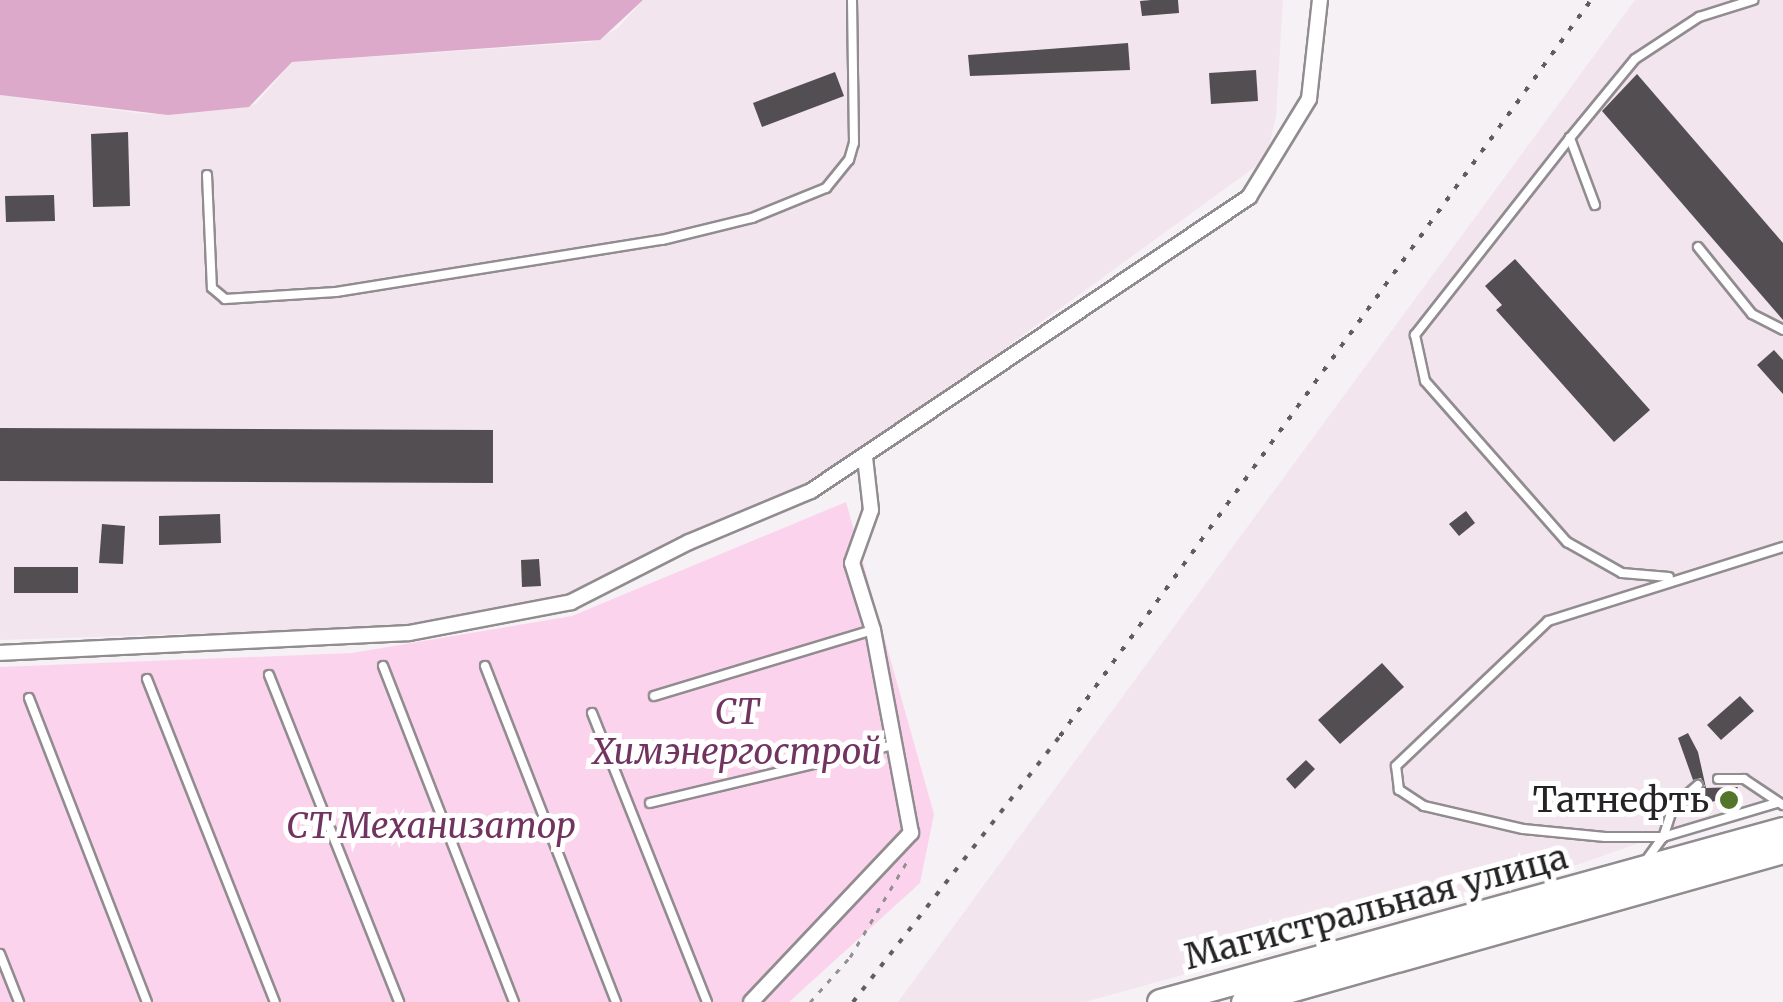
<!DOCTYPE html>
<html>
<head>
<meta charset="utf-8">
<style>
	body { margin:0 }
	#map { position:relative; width:1783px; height:1002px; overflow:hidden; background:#f6f1f4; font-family:Merriweather,serif }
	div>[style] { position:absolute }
	.built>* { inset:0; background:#f2e5ed }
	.green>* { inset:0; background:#fcd3ed }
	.water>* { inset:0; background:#dda9ca }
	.building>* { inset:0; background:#534e51 }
	.path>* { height:2.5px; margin-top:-1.25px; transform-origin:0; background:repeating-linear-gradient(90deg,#928e91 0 5px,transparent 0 13px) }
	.roads { filter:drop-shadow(2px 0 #918c8f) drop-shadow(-2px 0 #918c8f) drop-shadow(0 2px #918c8f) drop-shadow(0 -2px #918c8f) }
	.lane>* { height:8px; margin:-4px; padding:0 4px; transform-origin:4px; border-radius:4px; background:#fff }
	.street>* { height:14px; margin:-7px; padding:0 7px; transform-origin:7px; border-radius:7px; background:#fff }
	.highway>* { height:25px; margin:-12.5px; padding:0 12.5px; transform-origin:12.5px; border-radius:12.5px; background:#fff }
	.rail>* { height:4px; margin-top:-2px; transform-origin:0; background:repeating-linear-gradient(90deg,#605d5f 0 5px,transparent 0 15px) }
	.dots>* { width:28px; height:28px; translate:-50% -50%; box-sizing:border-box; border:5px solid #fff; border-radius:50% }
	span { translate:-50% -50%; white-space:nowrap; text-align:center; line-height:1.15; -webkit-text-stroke:10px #fff; paint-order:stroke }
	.park-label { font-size:35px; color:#71335f; font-style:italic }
	.poi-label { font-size:35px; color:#252325 }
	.right { translate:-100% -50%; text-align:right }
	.street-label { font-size:35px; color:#252325 }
</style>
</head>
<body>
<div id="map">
	<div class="built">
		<i style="clip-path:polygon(643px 0,1283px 0,1276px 116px,1266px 159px,800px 497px,570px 595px,418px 626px,0 640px,0 95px,146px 114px,241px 108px,256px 104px,292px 62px,591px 42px,617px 29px)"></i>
		<i style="clip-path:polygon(1635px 0,1783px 0,1783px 793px,1562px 870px,1085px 1002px,898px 1002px)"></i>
	</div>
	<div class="green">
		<i style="clip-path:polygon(846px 502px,934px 814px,920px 883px,789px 1002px,0 1002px,0 667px,352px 653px,572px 616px)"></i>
	</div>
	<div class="water">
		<i style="clip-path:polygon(0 0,643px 0,600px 40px,292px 62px,249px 107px,168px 115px,0 95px)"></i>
	</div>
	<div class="building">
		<i style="clip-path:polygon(1151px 0,1178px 0,1179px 13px,1142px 16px,1140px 1px)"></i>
		<i style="clip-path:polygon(1128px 43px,1130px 70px,970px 76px,968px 55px)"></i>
		<i style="clip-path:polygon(1256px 70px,1258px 101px,1211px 104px,1209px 73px)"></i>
		<i style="clip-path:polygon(835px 72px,844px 96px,762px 127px,753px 103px)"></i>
		<i style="clip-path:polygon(1637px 74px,1783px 243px,1783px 320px,1602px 111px)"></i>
		<i style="clip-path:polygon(128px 132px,130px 206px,93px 207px,91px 134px)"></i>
		<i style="clip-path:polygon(54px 195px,55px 221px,6px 222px,5px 196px)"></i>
		<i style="clip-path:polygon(1515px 259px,1650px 410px,1614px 442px,1496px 310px,1502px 305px,1485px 286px)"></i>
		<i style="clip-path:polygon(1774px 350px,1783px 360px,1783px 394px,1757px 365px)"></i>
		<i style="clip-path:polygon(0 428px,493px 430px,493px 483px,0 481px)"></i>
		<i style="clip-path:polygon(1466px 511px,1475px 523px,1459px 536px,1449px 524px)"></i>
		<i style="clip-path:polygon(220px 514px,221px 543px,159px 545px,159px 516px)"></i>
		<i style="clip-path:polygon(102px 524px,125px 526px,123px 564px,99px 563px)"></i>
		<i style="clip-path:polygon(539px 559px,541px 586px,522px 587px,521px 560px)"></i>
		<i style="clip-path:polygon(14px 567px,78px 567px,78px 593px,14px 593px)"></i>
		<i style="clip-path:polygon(1382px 663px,1404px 687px,1340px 744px,1318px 720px)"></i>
		<i style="clip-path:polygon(1740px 696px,1754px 711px,1721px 740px,1707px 725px)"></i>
		<i style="clip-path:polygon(1688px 733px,1698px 752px,1706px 788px,1738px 787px,1734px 795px,1680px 812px,1705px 786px,1701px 778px,1693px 780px,1678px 738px)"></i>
		<i style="clip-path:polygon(1306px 760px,1315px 769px,1295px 789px,1286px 779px)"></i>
	</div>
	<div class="path">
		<i style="left:810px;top:1002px;width:60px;rotate:-48.4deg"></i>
		<i style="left:850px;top:957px;width:115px;rotate:-59.2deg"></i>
	</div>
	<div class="roads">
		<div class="lane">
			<i style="left:1570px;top:138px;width:251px;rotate:128.2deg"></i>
			<i style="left:1415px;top:335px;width:47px;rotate:77.7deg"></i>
			<i style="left:1425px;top:381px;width:215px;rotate:48.6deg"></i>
			<i style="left:1567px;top:542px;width:63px;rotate:29.4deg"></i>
			<i style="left:1622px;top:573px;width:47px;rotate:4.9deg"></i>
			<i style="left:207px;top:175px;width:113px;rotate:87.5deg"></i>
			<i style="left:212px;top:288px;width:17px;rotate:40deg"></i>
			<i style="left:225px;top:299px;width:111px;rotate:-3.6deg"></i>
			<i style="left:336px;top:292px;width:330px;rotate:-9.1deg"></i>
			<i style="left:662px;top:240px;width:93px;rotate:-13.7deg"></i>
			<i style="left:752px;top:218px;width:80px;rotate:-22.1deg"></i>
			<i style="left:826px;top:188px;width:36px;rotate:-51deg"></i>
			<i style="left:849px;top:160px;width:18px;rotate:-74deg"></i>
			<i style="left:854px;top:143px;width:143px;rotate:-90.8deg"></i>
			<i style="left:1595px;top:205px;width:72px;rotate:-110.5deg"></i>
			<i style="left:1570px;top:138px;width:102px;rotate:-50.6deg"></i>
			<i style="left:1635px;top:59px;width:77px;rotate:-33.3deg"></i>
			<i style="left:1699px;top:17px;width:57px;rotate:-17.5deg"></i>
			<i style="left:1698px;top:247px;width:86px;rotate:51.1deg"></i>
			<i style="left:1752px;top:314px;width:35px;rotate:27deg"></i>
			<i style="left:383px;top:666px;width:361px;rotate:68.7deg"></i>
			<i style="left:485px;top:666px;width:361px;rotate:68.7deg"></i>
			<i style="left:269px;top:675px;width:352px;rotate:68.3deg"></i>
			<i style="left:147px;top:679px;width:347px;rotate:68.4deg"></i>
			<i style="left:654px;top:696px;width:229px;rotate:-16.8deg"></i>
			<i style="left:29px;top:698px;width:326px;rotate:68.8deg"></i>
			<i style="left:592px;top:713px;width:311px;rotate:68.3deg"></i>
			<i style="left:1718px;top:779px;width:26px"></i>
			<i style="left:1744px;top:779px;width:47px;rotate:33.7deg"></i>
			<i style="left:1698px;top:785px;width:33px;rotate:139deg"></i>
			<i style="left:1673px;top:807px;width:32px;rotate:108deg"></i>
			<i style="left:1663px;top:837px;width:58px;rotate:180deg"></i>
			<i style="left:1605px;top:837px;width:82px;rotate:-174.4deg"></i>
			<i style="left:1523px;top:829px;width:102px;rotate:-166.9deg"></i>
			<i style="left:1424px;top:806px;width:30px;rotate:-147deg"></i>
			<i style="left:1399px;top:790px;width:24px;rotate:-97deg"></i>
			<i style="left:1396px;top:766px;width:210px;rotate:-43.6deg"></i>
			<i style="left:1548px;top:621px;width:246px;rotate:-17.5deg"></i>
			<i style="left:650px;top:803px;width:251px;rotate:-13.4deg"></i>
			<i style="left:1647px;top:859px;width:27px;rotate:-54deg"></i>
			<i style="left:1663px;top:837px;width:118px;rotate:-16.7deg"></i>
			<i style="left:0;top:954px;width:52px;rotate:68.4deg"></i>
		</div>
		<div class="street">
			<i style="left:0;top:653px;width:409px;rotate:-2.8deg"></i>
			<i style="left:409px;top:633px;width:165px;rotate:-10.8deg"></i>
			<i style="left:571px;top:602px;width:132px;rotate:-27deg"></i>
			<i style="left:689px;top:542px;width:132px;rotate:-22.7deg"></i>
			<i style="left:811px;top:491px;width:528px;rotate:-33.87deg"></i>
			<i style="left:1249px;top:197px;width:115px;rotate:-58.5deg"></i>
			<i style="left:1309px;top:99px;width:100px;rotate:-83.7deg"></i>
			<i style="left:751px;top:1002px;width:233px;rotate:-46.6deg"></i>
			<i style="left:911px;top:833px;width:207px;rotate:-100.6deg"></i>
			<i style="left:873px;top:630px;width:70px;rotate:-107.4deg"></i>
			<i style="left:852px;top:563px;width:56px;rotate:-70.3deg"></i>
			<i style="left:871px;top:510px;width:53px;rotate:-96.5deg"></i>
		</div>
		<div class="highway">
			<i style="left:1160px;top:1002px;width:646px;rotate:-15.43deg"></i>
			<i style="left:1244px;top:1002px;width:560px;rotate:-15.75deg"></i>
		</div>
	</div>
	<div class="rail">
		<i style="left:853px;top:1002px;width:337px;rotate:-52.1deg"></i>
		<i style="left:1060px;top:736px;width:908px;rotate:-54.19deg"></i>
	</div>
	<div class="dots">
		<i style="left:1729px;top:800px;background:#54752c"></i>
	</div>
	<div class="park-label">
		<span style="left:737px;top:732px">СТ<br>Химэнергострой</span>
		<span style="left:431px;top:826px">СТ Механизатор</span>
	</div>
	<div class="poi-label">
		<span class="right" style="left:1709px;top:800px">Татнефть</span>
	</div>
	<div class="street-label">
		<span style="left:1376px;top:907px;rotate:-15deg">Магистральная улица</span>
	</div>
</div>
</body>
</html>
